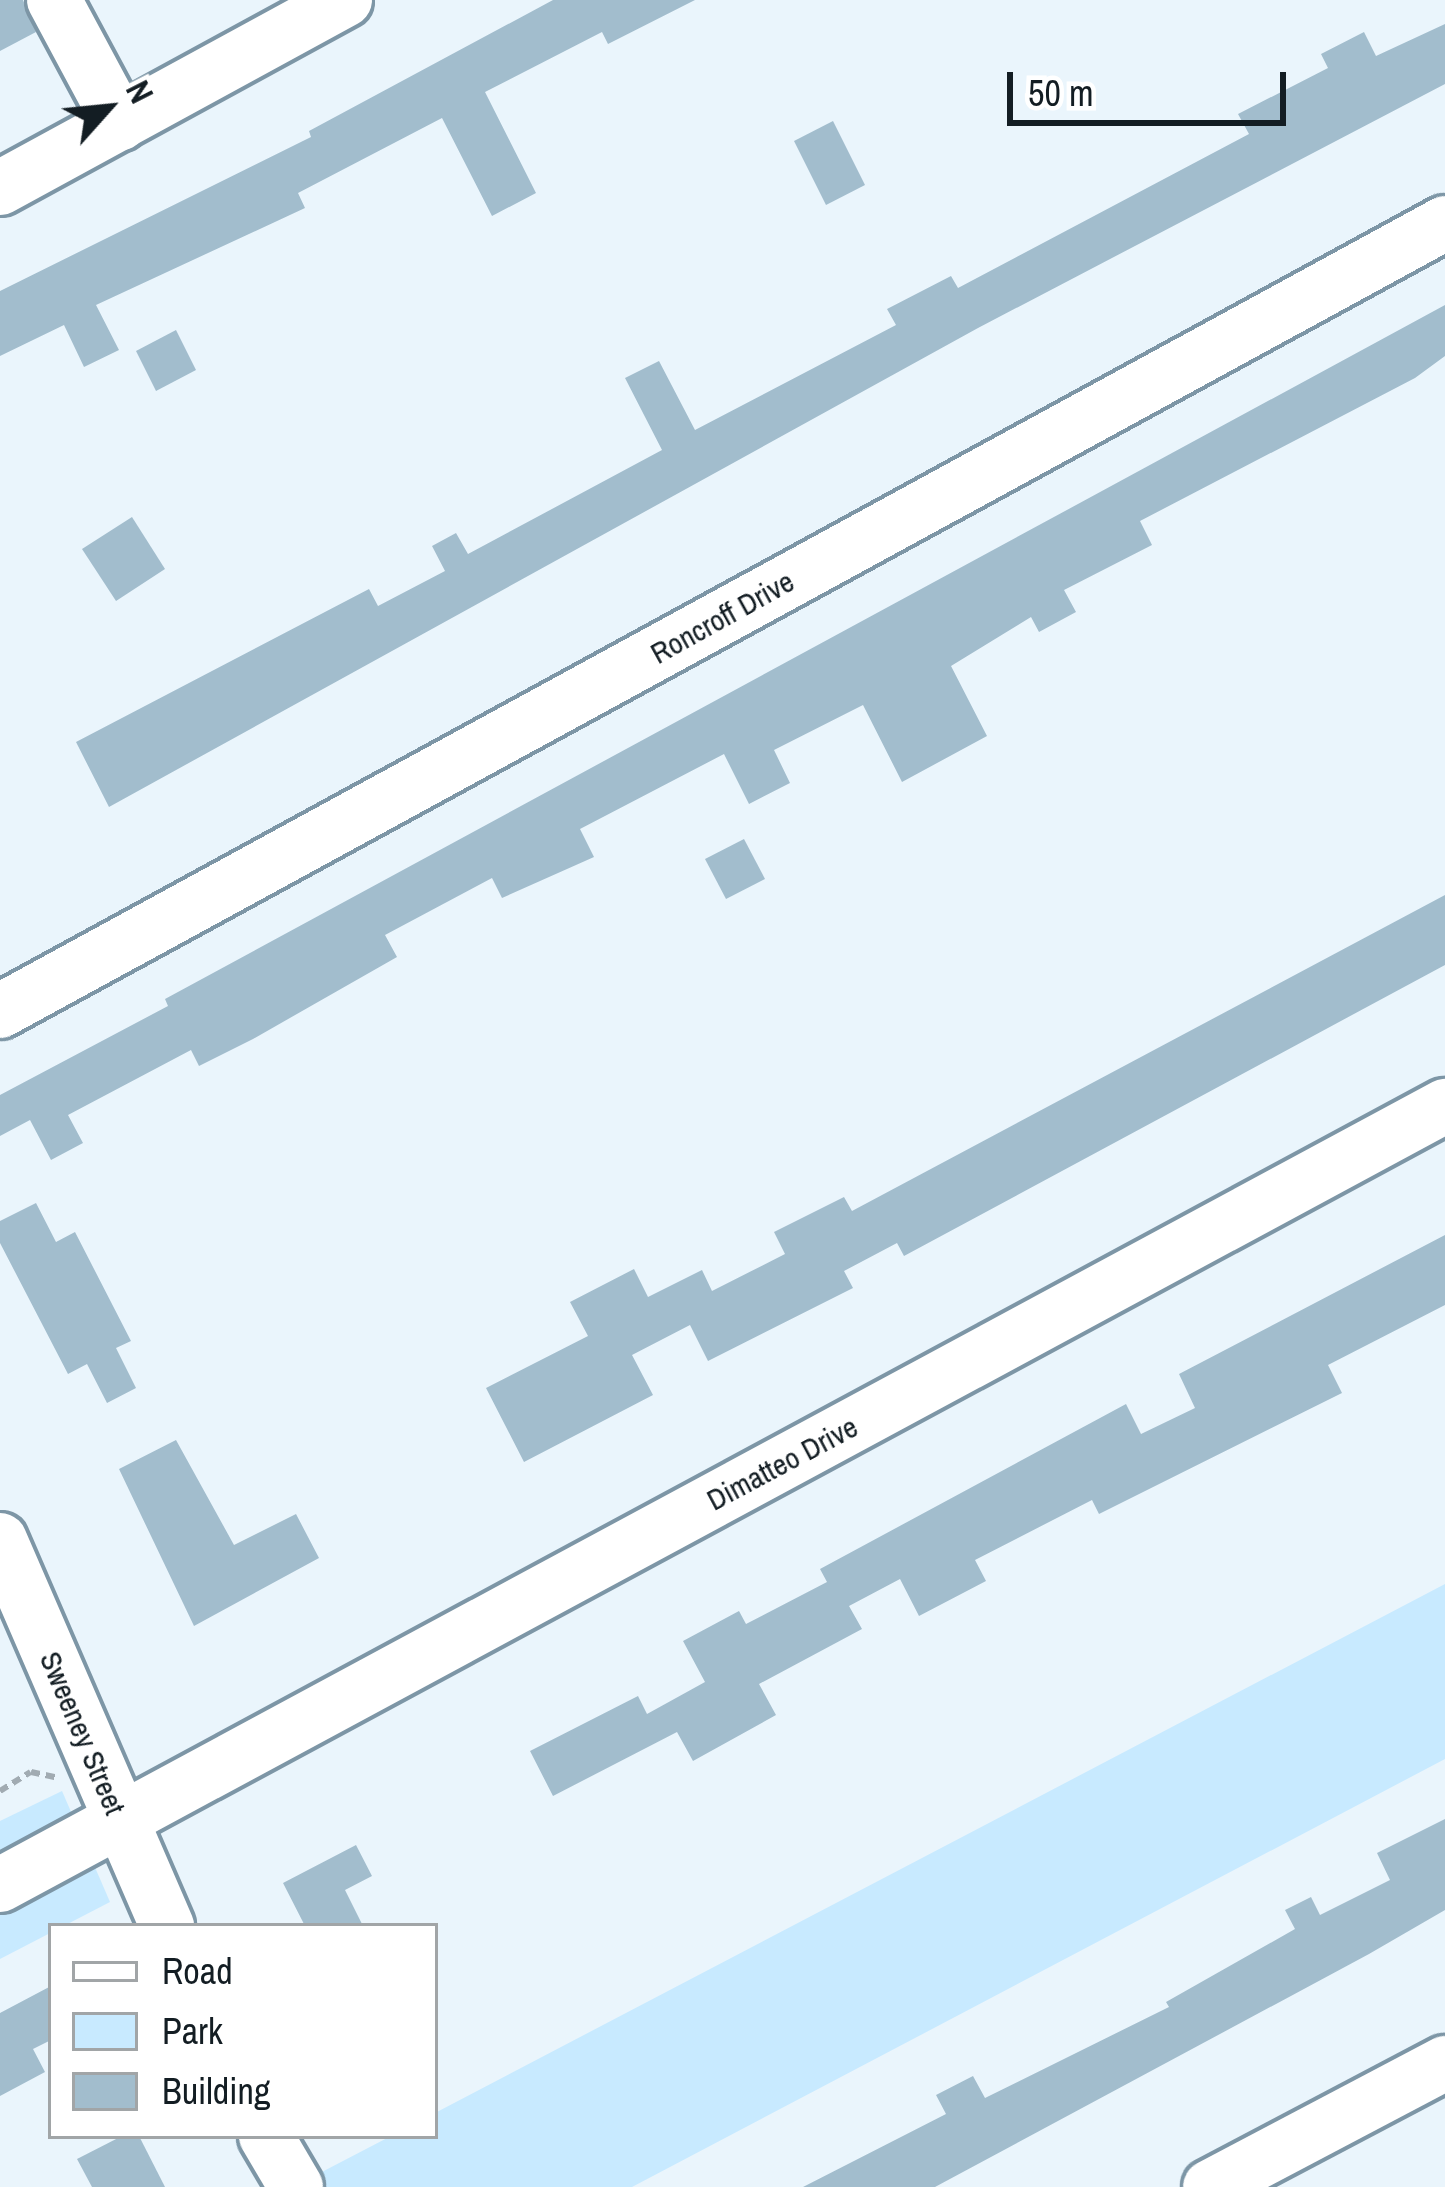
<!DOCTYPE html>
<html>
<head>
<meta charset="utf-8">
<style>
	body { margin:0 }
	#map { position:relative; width:1445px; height:2187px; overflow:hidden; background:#eaf5fc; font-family:"Archivo Narrow",sans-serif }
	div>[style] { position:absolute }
	.green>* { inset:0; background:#c8eaff }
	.building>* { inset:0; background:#a2bdcd }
	.path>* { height:6px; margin-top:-3px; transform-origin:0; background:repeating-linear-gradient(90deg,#a1abb2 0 9px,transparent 0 15px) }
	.roads { filter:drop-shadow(3px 0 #7d96a6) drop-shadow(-3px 0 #7d96a6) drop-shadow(0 3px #7d96a6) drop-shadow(0 -3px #7d96a6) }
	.minor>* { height:54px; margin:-27px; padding:0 27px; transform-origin:27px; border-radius:27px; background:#fff }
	span { translate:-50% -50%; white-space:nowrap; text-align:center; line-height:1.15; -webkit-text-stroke:9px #fff; paint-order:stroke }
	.street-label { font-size:30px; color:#131d23 }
	.legend { position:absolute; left:48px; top:1923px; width:390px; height:216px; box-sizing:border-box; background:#fff; border:3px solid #a1a5a7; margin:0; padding:15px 21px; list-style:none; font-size:36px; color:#131d23 }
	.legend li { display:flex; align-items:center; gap:24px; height:60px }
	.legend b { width:60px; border:3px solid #a1a5a7 }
	.north { position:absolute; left:48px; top:48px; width:120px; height:120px; -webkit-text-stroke:9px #fff; paint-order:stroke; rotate:63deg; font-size:33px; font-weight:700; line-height:48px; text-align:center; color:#131d23 }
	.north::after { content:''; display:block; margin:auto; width:42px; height:54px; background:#131d23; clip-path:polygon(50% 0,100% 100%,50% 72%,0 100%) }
	.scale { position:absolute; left:1007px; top:72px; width:279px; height:54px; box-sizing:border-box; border:6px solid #131d23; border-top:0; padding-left:15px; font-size:36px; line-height:42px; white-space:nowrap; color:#131d23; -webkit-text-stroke:9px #fff; paint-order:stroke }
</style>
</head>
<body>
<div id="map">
	<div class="green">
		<i style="clip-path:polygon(1445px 1584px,1445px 1759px,632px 2187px,293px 2187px,391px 2136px,435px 2136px,435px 2113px)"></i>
		<i style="clip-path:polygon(62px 1791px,110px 1902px,0 1959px,0 1821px)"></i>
	</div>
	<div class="building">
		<i style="clip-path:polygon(0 0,23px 0,36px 32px,0 51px)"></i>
		<i style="clip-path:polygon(553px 0,695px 0,608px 44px,602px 32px,485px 92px,536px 193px,492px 216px,442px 118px,298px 193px,305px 208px,96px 305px,119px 350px,84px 367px,64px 325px,0 356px,0 291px,311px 137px,309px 131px)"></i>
		<i style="clip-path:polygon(1445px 24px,1445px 84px,978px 328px,109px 807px,76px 742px,369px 589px,378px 606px,445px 571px,432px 546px,456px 533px,468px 554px,662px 450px,625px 378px,659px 361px,695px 430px,896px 325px,887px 309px,951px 276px,958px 288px,1249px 134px,1238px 114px,1328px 68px,1321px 54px,1364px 32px,1376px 56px)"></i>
		<i style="clip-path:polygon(833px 121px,865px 185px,826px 205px,794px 141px)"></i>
		<i style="clip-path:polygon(1445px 305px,1445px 356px,1415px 378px,1140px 521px,1152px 545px,1064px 590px,1076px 612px,1039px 632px,1031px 617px,951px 666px,987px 736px,902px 782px,863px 705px,774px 750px,790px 783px,749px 804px,724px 754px,580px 829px,594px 857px,502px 898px,492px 878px,385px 935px,397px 957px,253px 1039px,199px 1066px,191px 1050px,68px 1115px,83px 1143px,51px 1160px,30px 1120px,0 1136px,0 1095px,168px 1006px,165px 999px)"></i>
		<i style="clip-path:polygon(176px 330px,196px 370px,156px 391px,136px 351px)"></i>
		<i style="clip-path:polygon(132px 517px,165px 569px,116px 601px,82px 549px)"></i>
		<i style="clip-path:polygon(744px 839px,765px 879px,726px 899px,705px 859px)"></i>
		<i style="clip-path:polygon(1445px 895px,1445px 965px,904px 1256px,897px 1243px,844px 1271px,853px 1288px,708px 1361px,690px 1325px,632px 1355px,653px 1395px,524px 1462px,486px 1388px,588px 1336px,570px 1302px,634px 1269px,648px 1297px,702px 1270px,712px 1291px,785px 1254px,774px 1232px,844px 1197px,852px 1211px)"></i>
		<i style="clip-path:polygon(36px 1203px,56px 1242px,75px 1232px,131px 1341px,116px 1348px,136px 1388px,107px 1403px,87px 1364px,68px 1374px,0 1243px,0 1221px)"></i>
		<i style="clip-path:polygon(1445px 1235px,1445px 1305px,1328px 1365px,1342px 1393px,1099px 1514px,1092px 1500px,975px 1560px,986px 1581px,919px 1616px,900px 1579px,849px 1606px,862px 1629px,759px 1684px,776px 1715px,693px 1761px,677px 1732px,553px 1796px,530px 1751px,638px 1696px,647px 1714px,705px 1682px,683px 1641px,739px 1611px,746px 1624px,827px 1582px,820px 1569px,1126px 1404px,1141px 1434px,1195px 1408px,1179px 1374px)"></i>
		<i style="clip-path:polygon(176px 1440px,234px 1545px,296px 1514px,319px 1558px,194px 1626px,119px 1469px)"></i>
		<i style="clip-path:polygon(1445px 1819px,1445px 1910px,1369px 1954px,935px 2187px,803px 2187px,946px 2114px,936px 2095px,973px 2076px,985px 2098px,1169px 2007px,1166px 2002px,1295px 1929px,1285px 1910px,1311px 1897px,1320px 1915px,1390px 1880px,1377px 1853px)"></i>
		<i style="clip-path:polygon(356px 1845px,372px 1876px,345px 1890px,363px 1926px,305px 1926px,283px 1883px)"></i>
		<i style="clip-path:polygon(51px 1986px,51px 2040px,33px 2049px,45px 2072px,0 2096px,0 2013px)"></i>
		<i style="clip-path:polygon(122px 2136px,139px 2136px,165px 2187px,92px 2187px,77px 2159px)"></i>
	</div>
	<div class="path">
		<i style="left:0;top:1791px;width:36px;rotate:-32deg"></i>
		<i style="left:31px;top:1772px;width:25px;rotate:12deg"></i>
	</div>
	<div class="roads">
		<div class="minor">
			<i style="left:54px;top:0;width:140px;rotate:61.8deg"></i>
			<i style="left:0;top:188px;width:393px;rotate:-28.6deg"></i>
			<i style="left:0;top:1011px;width:1646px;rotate:-28.6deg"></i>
			<i style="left:0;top:1540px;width:421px;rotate:66.6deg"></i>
			<i style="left:0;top:1885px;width:1642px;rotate:-28.33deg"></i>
			<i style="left:266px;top:2136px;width:59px;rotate:59.5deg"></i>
			<i style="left:1210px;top:2187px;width:266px;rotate:-27.8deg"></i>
		</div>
	</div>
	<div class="street-label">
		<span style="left:722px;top:617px;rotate:-29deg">Roncroff Drive</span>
		<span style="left:782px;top:1463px;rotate:-28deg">Dimatteo Drive</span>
		<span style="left:83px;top:1733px;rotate:67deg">Sweeney Street</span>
	</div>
	<ul class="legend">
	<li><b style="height:15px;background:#fff"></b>Road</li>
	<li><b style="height:33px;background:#c8eaff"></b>Park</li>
	<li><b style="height:33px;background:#a2bdcd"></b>Building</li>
	</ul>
	<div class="north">N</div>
	<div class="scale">50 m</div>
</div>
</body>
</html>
